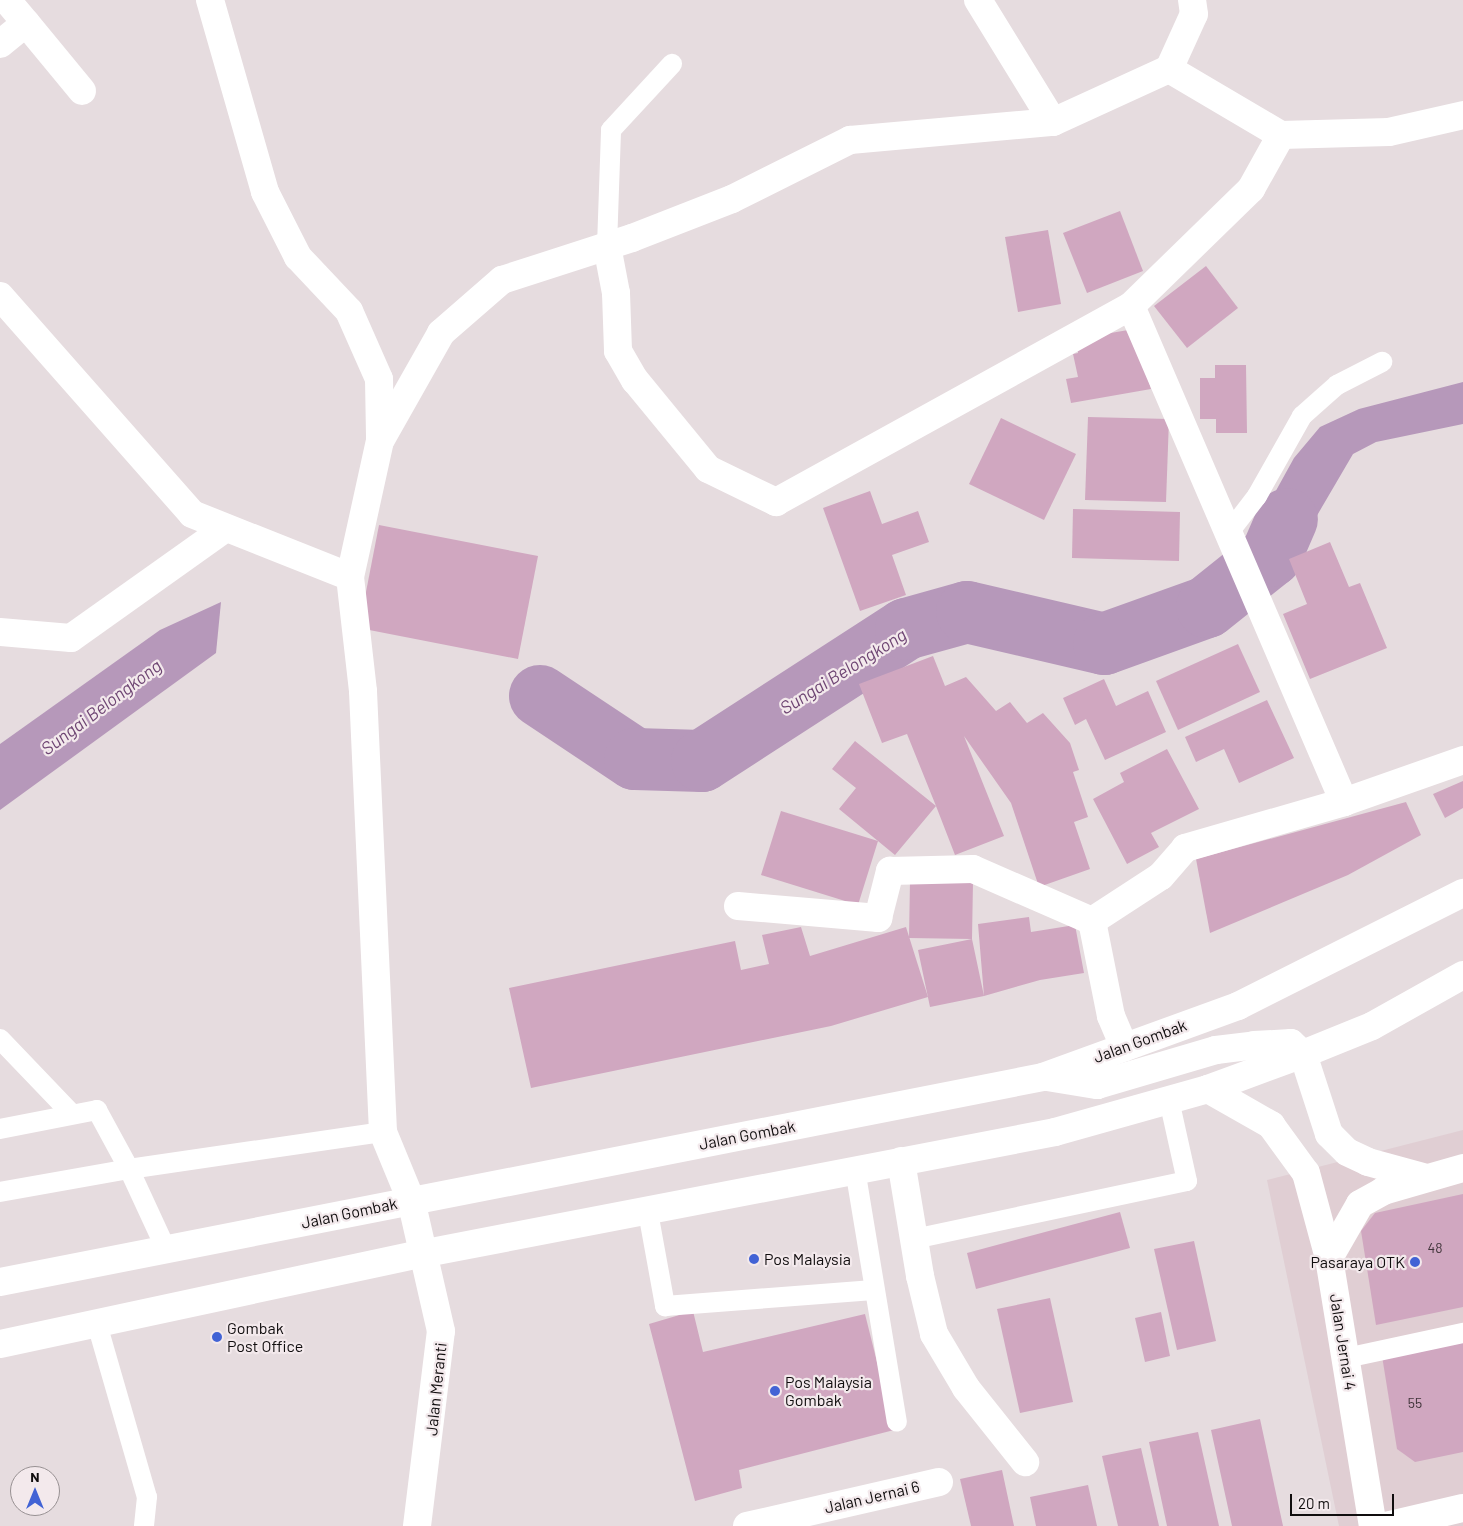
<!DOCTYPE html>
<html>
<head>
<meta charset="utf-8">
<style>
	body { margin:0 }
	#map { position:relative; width:1463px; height:1526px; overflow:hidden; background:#e6dcdf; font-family:Barlow,sans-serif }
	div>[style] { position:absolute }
	.built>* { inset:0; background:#e0ced3 }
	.water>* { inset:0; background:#b698ba }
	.river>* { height:62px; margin:-31px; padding:0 31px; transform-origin:31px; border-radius:31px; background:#b698ba }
	.building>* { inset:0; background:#d0a7c0 }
	.lane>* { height:20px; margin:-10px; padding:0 10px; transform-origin:10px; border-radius:10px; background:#fff }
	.street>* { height:28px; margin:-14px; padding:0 14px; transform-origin:14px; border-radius:14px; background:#fff }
	.primary>* { height:28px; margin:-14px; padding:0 14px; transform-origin:14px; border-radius:14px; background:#fff }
	.dots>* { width:14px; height:14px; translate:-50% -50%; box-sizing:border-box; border:2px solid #f3e9ec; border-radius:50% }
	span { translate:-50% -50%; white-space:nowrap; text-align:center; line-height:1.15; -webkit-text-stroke:4.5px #f3e9ec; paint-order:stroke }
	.number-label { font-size:14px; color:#40343a }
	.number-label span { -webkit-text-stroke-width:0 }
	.street-label { font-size:16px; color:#100d0e }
	.poi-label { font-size:16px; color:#100d0e }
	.left { translate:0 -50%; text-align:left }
	.right { translate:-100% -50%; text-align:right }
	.water-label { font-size:18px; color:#6e4573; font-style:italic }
	.north { position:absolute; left:10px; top:1466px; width:50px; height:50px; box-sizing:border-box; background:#f3e9ec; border:1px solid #989193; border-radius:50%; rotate:0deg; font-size:14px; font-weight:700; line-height:20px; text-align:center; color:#100d0e }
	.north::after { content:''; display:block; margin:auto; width:18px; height:22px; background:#4263d5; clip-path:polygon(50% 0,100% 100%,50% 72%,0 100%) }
	.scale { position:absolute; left:1290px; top:1494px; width:104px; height:22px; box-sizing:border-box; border:2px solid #100d0e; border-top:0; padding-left:6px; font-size:15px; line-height:18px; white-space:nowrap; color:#100d0e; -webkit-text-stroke:4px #f3e9ec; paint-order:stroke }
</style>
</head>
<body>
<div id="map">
	<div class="built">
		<i style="clip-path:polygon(1463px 1130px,1463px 1526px,1339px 1526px,1267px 1180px)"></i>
	</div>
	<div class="water">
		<i style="clip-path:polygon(1463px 382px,1463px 424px,1376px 442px,1353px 454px,1298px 548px,1282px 560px,1271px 593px,1246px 545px,1294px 458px,1320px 427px,1359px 409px)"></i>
		<i style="clip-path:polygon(221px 602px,216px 653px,0 810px,0 744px,160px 630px)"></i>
	</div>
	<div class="river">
		<i style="left:540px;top:696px;width:114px;rotate:33.6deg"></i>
		<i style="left:635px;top:759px;width:67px;rotate:1.7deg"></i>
		<i style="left:702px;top:761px;width:243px;rotate:-32.9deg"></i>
		<i style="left:906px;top:629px;width:63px;rotate:-15.6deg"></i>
		<i style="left:967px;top:612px;width:141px;rotate:13.1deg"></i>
		<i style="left:1104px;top:644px;width:109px;rotate:-19.8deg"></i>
		<i style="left:1207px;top:607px;width:82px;rotate:-38.6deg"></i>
		<i style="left:1271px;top:556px;width:40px;rotate:-66.6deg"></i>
	</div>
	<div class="building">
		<i style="clip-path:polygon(1120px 211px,1143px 271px,1087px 293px,1063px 233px)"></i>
		<i style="clip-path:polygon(1048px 230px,1061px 304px,1018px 312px,1005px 237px)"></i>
		<i style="clip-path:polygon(1206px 266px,1238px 308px,1187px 348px,1154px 306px)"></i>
		<i style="clip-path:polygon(1134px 329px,1151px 389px,1071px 403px,1066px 379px,1078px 377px,1073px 354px,1078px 353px,1076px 339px)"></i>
		<i style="clip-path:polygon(1215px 365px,1246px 365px,1247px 433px,1216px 433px,1216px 419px,1200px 419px,1200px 378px,1215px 378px)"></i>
		<i style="clip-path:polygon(1088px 417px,1169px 419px,1166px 502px,1085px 500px)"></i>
		<i style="clip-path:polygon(1001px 418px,1076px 454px,1044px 520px,969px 484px)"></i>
		<i style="clip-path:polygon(870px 491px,882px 524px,918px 511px,929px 542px,892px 555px,906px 595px,860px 611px,823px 508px)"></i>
		<i style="clip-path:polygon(1073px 509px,1180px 512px,1179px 561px,1072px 558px)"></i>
		<i style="clip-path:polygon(379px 525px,538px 556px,518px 659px,359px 628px)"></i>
		<i style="clip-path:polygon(1330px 542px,1349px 587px,1360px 583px,1387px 648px,1310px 679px,1283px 614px,1307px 604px,1289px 559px)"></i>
		<i style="clip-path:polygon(1238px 644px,1260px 692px,1178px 730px,1156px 681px)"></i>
		<i style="clip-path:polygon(933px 656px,945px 686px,966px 677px,996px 711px,1010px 702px,1027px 723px,1043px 713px,1070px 743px,1079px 770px,1073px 772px,1088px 817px,1074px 822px,1090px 869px,1039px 887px,1011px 803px,964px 736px,1004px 836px,955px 855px,936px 806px,895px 855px,839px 809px,856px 788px,832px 769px,855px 741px,936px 806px,907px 734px,882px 743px,859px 684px)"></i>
		<i style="clip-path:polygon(1104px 679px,1116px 706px,1148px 691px,1166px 732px,1105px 760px,1086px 719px,1075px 725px,1063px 698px)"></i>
		<i style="clip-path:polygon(1267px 700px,1294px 758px,1239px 783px,1224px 749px,1196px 762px,1185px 737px)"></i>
		<i style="clip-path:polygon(1167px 749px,1199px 809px,1151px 833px,1159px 847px,1127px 864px,1093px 799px,1124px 782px,1120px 773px)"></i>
		<i style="clip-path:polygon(1463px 781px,1463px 808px,1445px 818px,1433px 794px)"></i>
		<i style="clip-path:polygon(1406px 802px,1421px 835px,1348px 875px,1210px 933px,1196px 859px)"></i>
		<i style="clip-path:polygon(781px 811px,878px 841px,858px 905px,761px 875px)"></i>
		<i style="clip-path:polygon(910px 881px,973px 882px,972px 939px,984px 996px,978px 924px,1029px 917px,1031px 932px,1075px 925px,1084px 973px,1040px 980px,984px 996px,930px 1007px,918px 950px,972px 939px,909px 938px)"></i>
		<i style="clip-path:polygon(801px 927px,810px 956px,906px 927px,928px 997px,831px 1026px,531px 1088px,509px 988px,735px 941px,741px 970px,769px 964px,762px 935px)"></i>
		<i style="clip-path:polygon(1463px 1194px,1463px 1307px,1376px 1325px,1361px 1231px,1375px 1213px)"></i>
		<i style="clip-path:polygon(1120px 1212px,1130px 1248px,976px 1289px,967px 1253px)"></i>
		<i style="clip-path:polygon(1194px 1241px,1216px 1341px,1177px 1350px,1154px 1249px)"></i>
		<i style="clip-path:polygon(1050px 1298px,1073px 1402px,1020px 1413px,997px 1309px)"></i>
		<i style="clip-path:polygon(693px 1311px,703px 1352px,865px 1314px,894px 1430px,739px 1470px,742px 1488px,695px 1501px,649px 1324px)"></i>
		<i style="clip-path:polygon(1161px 1312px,1170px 1356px,1145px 1362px,1135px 1318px)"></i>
		<i style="clip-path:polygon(1463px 1339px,1463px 1452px,1415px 1462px,1397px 1449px,1382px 1356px)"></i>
		<i style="clip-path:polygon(1260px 1419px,1283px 1526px,1232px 1526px,1211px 1430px)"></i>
		<i style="clip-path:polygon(1198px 1432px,1219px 1526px,1167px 1526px,1149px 1442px)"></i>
		<i style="clip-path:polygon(1141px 1448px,1159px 1526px,1118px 1526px,1102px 1456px)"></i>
		<i style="clip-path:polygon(1002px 1470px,1014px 1526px,971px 1526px,960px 1479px)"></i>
		<i style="clip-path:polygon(1088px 1485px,1097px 1526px,1036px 1526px,1030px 1497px)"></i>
	</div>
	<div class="lane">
		<i style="left:607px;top:246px;width:116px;rotate:-88deg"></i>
		<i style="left:611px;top:130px;width:90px;rotate:-47.3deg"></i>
		<i style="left:1227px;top:535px;width:49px;rotate:-52.4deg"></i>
		<i style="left:1257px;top:496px;width:92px;rotate:-60.6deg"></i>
		<i style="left:1302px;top:416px;width:47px;rotate:-41.5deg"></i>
		<i style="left:1337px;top:385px;width:51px;rotate:-27.1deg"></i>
		<i style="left:0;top:1039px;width:104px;rotate:46.2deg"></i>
		<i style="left:0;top:1129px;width:99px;rotate:-11.1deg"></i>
		<i style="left:97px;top:1110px;width:67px;rotate:61.5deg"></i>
		<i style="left:129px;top:1169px;width:257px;rotate:-8.3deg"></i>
		<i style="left:855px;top:1169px;width:256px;rotate:80.6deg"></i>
		<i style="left:0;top:1192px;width:131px;rotate:-10.1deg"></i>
		<i style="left:129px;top:1169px;width:88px;rotate:65.2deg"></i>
		<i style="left:648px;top:1212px;width:96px;rotate:79.7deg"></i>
		<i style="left:665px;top:1306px;width:209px;rotate:-4.4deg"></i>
		<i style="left:914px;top:1239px;width:279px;rotate:-12deg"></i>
		<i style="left:1187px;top:1181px;width:83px;rotate:-102.5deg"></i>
		<i style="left:97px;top:1324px;width:180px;rotate:73.9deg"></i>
		<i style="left:147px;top:1497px;width:29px;rotate:96deg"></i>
		<i style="left:1346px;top:1358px;width:120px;rotate:-12.1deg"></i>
	</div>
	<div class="street">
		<i style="left:210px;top:0;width:200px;rotate:74deg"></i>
		<i style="left:265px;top:192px;width:73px;rotate:63.1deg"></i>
		<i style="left:298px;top:257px;width:74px;rotate:46.6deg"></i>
		<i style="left:349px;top:311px;width:74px;rotate:66.2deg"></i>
		<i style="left:379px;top:379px;width:60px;rotate:89deg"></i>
		<i style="left:978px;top:0;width:143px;rotate:58.4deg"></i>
		<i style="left:26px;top:23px;width:88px;rotate:50.5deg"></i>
		<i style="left:0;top:44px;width:33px;rotate:-39deg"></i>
		<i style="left:26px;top:23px;width:30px;rotate:-130deg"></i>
		<i style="left:1169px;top:69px;width:130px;rotate:30.5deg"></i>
		<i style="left:1281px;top:135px;width:108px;rotate:-1.6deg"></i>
		<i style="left:1389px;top:132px;width:76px;rotate:-12.9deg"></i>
		<i style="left:607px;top:246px;width:48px;rotate:79.2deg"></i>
		<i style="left:616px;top:293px;width:58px;rotate:88deg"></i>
		<i style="left:618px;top:351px;width:34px;rotate:60deg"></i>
		<i style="left:635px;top:380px;width:115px;rotate:50.6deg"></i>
		<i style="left:708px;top:469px;width:76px;rotate:25.9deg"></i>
		<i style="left:776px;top:502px;width:406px;rotate:-28.9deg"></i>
		<i style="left:1131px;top:306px;width:168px;rotate:-44.3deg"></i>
		<i style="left:1251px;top:189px;width:62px;rotate:-60.9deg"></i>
		<i style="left:0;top:296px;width:290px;rotate:48.6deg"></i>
		<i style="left:192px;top:514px;width:170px;rotate:21.7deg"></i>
		<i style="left:1131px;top:306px;width:540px;rotate:66.76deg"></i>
		<i style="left:0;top:632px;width:71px;rotate:4.8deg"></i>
		<i style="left:71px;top:638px;width:190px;rotate:-35.4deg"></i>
		<i style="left:738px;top:906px;width:141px;rotate:4.9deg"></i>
		<i style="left:878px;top:918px;width:49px;rotate:-75.7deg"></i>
		<i style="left:890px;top:871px;width:83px;rotate:-1.4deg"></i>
		<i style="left:973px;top:869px;width:130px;rotate:23.6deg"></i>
		<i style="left:1092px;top:921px;width:82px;rotate:-33.1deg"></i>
		<i style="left:1161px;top:876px;width:37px;rotate:-49deg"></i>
		<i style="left:1185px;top:848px;width:166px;rotate:-16.1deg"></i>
		<i style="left:1344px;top:802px;width:126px;rotate:-19.4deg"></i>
		<i style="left:1092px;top:921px;width:97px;rotate:78.7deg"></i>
		<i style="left:1111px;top:1016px;width:34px;rotate:67deg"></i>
		<i style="left:1303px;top:1054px;width:84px;rotate:72deg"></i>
		<i style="left:1329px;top:1134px;width:25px;rotate:45deg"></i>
		<i style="left:1347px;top:1152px;width:23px;rotate:25deg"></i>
		<i style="left:1368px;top:1162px;width:57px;rotate:15.3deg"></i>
		<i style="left:1208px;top:1089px;width:73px;rotate:29.7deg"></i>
		<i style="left:1271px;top:1125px;width:59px;rotate:53.9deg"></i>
		<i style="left:1306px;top:1173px;width:88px;rotate:74.9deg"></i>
		<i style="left:1329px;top:1258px;width:272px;rotate:80.7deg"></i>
		<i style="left:901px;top:1161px;width:117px;rotate:80.6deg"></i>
		<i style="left:920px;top:1276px;width:60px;rotate:76.4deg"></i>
		<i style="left:934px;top:1334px;width:63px;rotate:59.3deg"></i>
		<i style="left:966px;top:1388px;width:95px;rotate:51.4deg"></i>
		<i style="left:1329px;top:1258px;width:62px;rotate:-60.1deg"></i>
		<i style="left:1360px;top:1204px;width:26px;rotate:-29deg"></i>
		<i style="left:1383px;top:1191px;width:83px;rotate:-16deg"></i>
		<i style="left:417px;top:1526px;width:196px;rotate:-83deg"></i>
		<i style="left:441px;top:1331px;width:134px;rotate:-102.9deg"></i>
		<i style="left:411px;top:1200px;width:74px;rotate:-112.4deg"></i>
		<i style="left:383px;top:1132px;width:441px;rotate:-92.6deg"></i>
		<i style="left:363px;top:691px;width:115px;rotate:-96.5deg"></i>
		<i style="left:350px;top:577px;width:139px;rotate:-77.6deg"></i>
		<i style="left:380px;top:441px;width:124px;rotate:-60.5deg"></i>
		<i style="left:441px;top:333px;width:81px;rotate:-41deg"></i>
		<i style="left:502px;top:280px;width:137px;rotate:-17.9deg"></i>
		<i style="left:632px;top:238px;width:107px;rotate:-21.3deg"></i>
		<i style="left:732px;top:199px;width:132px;rotate:-26.6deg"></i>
		<i style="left:850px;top:140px;width:204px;rotate:-5.1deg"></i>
		<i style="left:1053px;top:122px;width:128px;rotate:-24.6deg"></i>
		<i style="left:1169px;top:69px;width:60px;rotate:-65.6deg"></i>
		<i style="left:1194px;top:14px;width:14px;rotate:-98deg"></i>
		<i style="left:747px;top:1526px;width:197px;rotate:-12.9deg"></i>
		<i style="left:1386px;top:1526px;width:79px;rotate:-13.2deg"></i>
	</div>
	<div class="primary">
		<i style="left:1047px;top:1077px;width:51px;rotate:9.1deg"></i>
		<i style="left:1097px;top:1085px;width:124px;rotate:-16.4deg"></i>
		<i style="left:1216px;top:1050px;width:38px;rotate:-7deg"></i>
		<i style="left:1254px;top:1045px;width:37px;rotate:-3deg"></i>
		<i style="left:1291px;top:1043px;width:16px;rotate:43deg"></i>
		<i style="left:0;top:1282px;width:1063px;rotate:-11.12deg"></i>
		<i style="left:1043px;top:1077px;width:208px;rotate:-20deg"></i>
		<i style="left:1238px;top:1006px;width:252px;rotate:-26.7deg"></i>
		<i style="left:0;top:1344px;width:431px;rotate:-12.1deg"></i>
		<i style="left:421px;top:1254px;width:646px;rotate:-10.89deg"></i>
		<i style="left:1055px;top:1132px;width:159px;rotate:-15.7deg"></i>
		<i style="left:1208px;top:1089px;width:101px;rotate:-20.2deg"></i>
		<i style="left:1303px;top:1054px;width:74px;rotate:-22.1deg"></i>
		<i style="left:1372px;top:1026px;width:104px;rotate:-29.3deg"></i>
	</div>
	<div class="dots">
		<i style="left:754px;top:1259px;background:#4263d5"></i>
		<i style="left:1415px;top:1262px;background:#4263d5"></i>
		<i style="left:217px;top:1337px;background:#4263d5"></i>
		<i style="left:775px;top:1391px;background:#4263d5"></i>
	</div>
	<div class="number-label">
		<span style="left:1435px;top:1248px">48</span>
		<span style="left:1415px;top:1403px">55</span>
	</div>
	<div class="street-label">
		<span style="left:1140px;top:1041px;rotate:-20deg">Jalan Gombak</span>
		<span style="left:747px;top:1135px;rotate:-11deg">Jalan Gombak</span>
		<span style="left:349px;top:1213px;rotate:-12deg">Jalan Gombak</span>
		<span style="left:1343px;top:1342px;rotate:81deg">Jalan Jernai 4</span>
		<span style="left:436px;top:1389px;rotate:-84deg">Jalan Meranti</span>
		<span style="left:872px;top:1497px;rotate:-13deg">Jalan Jernai 6</span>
	</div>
	<div class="poi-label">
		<span class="left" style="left:764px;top:1259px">Pos Malaysia</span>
		<span class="right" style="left:1405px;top:1262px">Pasaraya OTK</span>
		<span class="left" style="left:227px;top:1337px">Gombak<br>Post Office</span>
		<span class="left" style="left:785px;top:1391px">Pos Malaysia<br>Gombak</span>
	</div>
	<div class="water-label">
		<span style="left:843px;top:671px;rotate:-32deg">Sungai Belongkong</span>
		<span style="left:101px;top:707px;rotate:-37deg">Sungai Belongkong</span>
	</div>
	<div class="north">N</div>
	<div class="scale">20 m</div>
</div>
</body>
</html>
